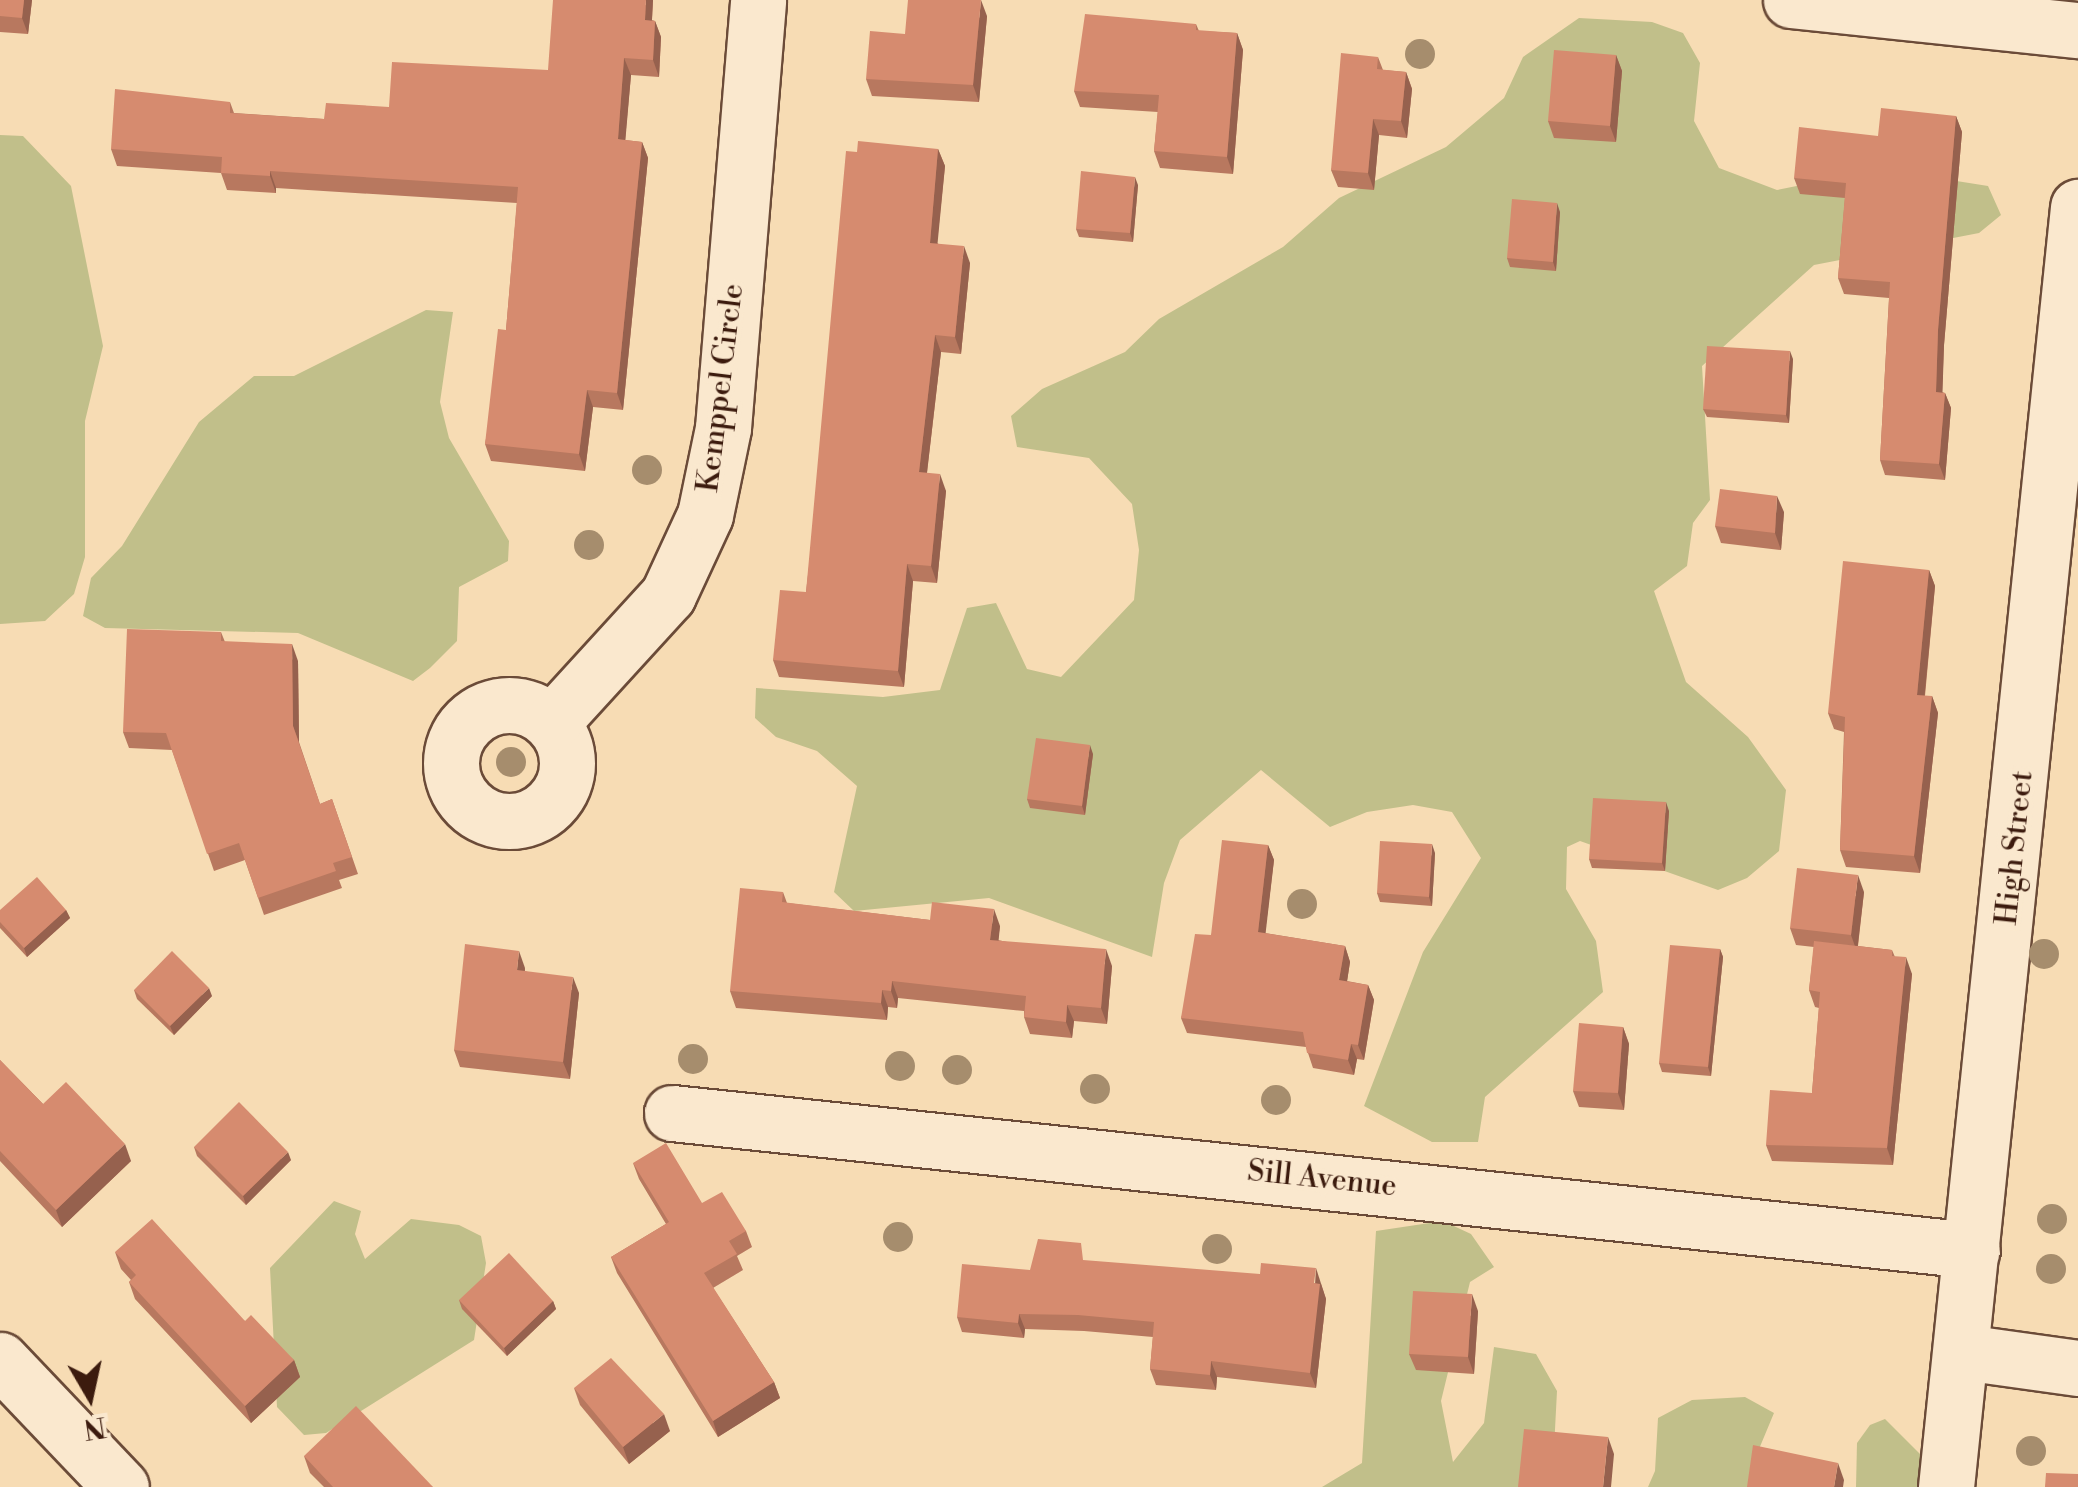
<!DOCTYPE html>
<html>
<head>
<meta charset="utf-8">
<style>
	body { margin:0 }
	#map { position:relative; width:2078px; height:1487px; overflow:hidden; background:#f7dcb4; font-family:"Libre Bodoni",serif }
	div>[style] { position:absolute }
	.green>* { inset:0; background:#c1bf8a }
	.roads { filter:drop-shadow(2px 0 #6b4b38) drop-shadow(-2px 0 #6b4b38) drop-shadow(0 2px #6b4b38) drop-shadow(0 -2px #6b4b38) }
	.minor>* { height:55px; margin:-27.5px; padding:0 27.5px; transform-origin:27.5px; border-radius:27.5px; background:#fae8ce }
	.minor>.ring { margin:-27.5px; padding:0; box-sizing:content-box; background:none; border:55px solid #fae8ce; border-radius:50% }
	.tertiary>* { height:55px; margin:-27.5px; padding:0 27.5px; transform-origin:27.5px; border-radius:27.5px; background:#fae8ce }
	.trees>* { width:30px; height:30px; margin:-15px; border-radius:50%; background:#a68d6d }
	.wall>* { inset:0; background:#b8785f }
	.shaded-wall>* { inset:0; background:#96614e }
	.building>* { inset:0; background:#d68b6f }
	span { translate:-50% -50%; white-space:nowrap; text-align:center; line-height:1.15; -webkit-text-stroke:9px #fae8ce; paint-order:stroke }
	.street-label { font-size:30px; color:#3c1b0e }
	.north { position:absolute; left:40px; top:1347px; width:100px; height:100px; -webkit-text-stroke:8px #fae8ce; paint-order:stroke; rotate:171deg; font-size:28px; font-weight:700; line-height:40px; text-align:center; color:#3c1b0e }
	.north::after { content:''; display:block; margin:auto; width:35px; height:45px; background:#3c1b0e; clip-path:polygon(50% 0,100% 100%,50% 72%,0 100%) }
</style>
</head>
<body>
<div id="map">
	<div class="green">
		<i style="clip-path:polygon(1579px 18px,1652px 22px,1683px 33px,1700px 63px,1694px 121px,1719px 168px,1777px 190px,1881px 169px,1988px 186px,2001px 215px,1979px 233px,1814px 265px,1702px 366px,1710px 500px,1693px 523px,1687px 566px,1654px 591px,1686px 682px,1748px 737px,1786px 790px,1779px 851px,1747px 878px,1718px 890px,1580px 841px,1567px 847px,1566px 889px,1596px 941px,1603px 992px,1485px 1097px,1478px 1142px,1432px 1142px,1364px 1106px,1423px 952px,1481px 858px,1452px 812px,1413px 805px,1367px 812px,1330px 827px,1261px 770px,1180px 840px,1164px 883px,1152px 957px,989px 898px,854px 911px,834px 892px,857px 786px,817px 751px,776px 737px,755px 718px,756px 688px,883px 697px,940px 690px,967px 608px,996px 603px,1027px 669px,1061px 677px,1134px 600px,1139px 550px,1132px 504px,1089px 458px,1017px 447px,1011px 416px,1042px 389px,1125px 352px,1159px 319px,1283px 247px,1339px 198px,1446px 147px,1504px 98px,1523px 57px)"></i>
		<i style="clip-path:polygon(0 135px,23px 136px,71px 186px,103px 346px,85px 421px,85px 557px,74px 594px,45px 621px,0 624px)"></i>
		<i style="clip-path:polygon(426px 310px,453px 312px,440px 402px,449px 438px,509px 541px,508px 561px,459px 587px,457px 641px,430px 668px,413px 681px,298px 633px,105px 628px,83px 616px,91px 578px,122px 546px,199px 422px,254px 376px,294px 376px)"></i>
		<i style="clip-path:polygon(334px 1201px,361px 1211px,355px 1234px,365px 1259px,411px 1219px,459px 1225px,481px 1236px,486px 1263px,474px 1340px,326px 1433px,304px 1435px,277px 1407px,270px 1268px)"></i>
		<i style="clip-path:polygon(1443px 1221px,1471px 1234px,1494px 1267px,1470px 1282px,1441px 1401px,1453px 1462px,1484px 1423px,1494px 1347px,1536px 1354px,1557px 1391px,1552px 1487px,1322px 1487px,1362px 1463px,1376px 1231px)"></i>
		<i style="clip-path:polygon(1745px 1397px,1774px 1413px,1759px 1449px,1762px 1487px,1648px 1487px,1655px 1471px,1658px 1418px,1692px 1400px)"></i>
		<i style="clip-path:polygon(1885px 1419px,1924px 1458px,1923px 1487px,1856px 1487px,1857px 1443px,1870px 1425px)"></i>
	</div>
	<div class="roads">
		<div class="minor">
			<i style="left:1791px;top:0;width:289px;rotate:6deg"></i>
			<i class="ring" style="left:451px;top:705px;width:61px;height:61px"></i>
			<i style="left:552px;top:722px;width:172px;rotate:-47.6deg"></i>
			<i style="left:668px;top:595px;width:88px;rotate:-65.2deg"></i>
			<i style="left:705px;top:515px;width:89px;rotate:-78.3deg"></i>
			<i style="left:723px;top:428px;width:429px;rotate:-85.3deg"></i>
			<i style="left:672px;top:1113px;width:1307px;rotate:6.02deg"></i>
			<i style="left:1963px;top:1352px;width:116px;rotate:7.9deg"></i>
			<i style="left:1946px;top:1487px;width:1287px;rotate:-84.11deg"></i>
		</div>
		<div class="tertiary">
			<i style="left:0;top:1360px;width:175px;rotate:46.4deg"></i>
		</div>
	</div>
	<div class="trees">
		<i style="left:1420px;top:54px"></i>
		<i style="left:647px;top:470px"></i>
		<i style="left:589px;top:545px"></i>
		<i style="left:511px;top:762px"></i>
		<i style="left:1302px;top:904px"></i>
		<i style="left:2044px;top:954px"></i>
		<i style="left:693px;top:1059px"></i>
		<i style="left:900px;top:1066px"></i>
		<i style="left:957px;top:1070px"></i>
		<i style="left:1095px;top:1089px"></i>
		<i style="left:1276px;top:1100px"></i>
		<i style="left:2052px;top:1219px"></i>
		<i style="left:898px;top:1237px"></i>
		<i style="left:1217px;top:1249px"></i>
		<i style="left:2051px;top:1269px"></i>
		<i style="left:2031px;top:1451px"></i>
	</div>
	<div class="wall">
		<i style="clip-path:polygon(0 0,32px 0,28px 34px,0 32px)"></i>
		<i style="clip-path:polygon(653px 0,652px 20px,655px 21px,661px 37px,659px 77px,631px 75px,625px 140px,642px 142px,648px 158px,623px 410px,593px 407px,585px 471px,491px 461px,485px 444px,506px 330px,517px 203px,276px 188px,276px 193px,227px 190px,221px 173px,117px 166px,111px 149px,230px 102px,234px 113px,324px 119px,389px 107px,548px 70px)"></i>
		<i style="clip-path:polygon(987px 16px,979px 102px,872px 96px,866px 79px,905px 34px)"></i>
		<i style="clip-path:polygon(1196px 24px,1199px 31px,1237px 33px,1243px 50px,1233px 174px,1160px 168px,1154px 151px,1158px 112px,1080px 107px,1074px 91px)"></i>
		<i style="clip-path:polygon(1616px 55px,1622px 71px,1616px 142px,1554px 138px,1548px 121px)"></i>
		<i style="clip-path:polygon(1378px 57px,1383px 70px,1406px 72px,1412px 89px,1407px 138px,1379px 135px,1374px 190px,1338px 187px,1331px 170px)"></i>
		<i style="clip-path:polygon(1956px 116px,1962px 132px,1944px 345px,1942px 392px,1945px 393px,1951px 408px,1945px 480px,1885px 475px,1880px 460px,1889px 298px,1844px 294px,1838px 278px,1845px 198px,1800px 194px,1794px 178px,1878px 136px)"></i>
		<i style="clip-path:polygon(938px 149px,945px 166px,937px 243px,970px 263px,961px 354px,941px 352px,927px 473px,946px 491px,937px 583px,913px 581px,904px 687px,779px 677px,773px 660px,806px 592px,857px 152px)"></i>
		<i style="clip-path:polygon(1138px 185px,1133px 242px,1079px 237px,1076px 229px)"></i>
		<i style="clip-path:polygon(1560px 212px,1556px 271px,1510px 267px,1507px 258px)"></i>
		<i style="clip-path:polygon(1793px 359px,1789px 423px,1707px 417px,1703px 409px)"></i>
		<i style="clip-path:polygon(1784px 512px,1781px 550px,1721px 543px,1715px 526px)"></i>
		<i style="clip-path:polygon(1929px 570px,1935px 586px,1925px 696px,1932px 696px,1938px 713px,1920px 873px,1846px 867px,1840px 850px,1844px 732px,1834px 729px,1828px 713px)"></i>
		<i style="clip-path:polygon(221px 632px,225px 642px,298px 661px,299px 742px,320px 804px,332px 799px,358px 874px,339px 880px,342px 888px,264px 915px,245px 860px,214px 871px,172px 750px,129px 748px,123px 732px)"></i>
		<i style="clip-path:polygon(1093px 754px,1085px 815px,1030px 808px,1027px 799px)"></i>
		<i style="clip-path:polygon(1669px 811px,1665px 871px,1592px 868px,1589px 859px)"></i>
		<i style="clip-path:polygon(1268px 845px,1274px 860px,1265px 933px,1345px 946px,1350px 962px,1347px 981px,1368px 985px,1374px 1000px,1364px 1060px,1357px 1059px,1354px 1075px,1313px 1068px,1306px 1047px,1187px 1033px,1181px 1018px,1211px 935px)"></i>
		<i style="clip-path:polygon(1435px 853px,1432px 906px,1380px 902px,1377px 893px)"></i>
		<i style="clip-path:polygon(783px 892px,787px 903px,930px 920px,1000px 926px,998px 940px,1112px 966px,1107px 1024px,1074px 1021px,1072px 1038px,1030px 1034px,1024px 1017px,1024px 1011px,898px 998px,897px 1008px,888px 1007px,887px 1020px,736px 1008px,730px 991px)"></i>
		<i style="clip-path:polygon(1864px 892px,1858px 946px,1892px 950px,1895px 957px,1912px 974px,1893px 1165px,1772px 1161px,1766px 1145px,1812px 1093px,1819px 1008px,1815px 1007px,1809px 990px,1814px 947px,1796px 945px,1790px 928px)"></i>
		<i style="clip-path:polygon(0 910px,66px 910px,70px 918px,27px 957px,0 928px)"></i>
		<i style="clip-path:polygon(1720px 949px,1723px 957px,1711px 1076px,1662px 1072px,1659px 1063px)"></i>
		<i style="clip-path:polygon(525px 968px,525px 971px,579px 993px,570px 1079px,460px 1067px,454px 1050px)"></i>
		<i style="clip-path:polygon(134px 990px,212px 996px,174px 1035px,137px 999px)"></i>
		<i style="clip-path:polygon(1623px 1027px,1629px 1044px,1624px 1110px,1579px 1107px,1573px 1091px)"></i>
		<i style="clip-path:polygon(0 1060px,43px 1104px,131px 1161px,62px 1227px,0 1161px)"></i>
		<i style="clip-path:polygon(194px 1147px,291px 1160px,246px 1205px,197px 1156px)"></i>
		<i style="clip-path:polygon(633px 1163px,746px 1231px,752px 1247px,737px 1256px,743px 1270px,713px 1288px,774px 1382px,780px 1398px,718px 1437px,617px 1273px,611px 1257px,666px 1224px,639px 1179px)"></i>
		<i style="clip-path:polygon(115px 1252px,245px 1321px,294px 1360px,300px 1377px,251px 1423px,135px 1299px,129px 1282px,131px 1280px,121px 1269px)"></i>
		<i style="clip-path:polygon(1087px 1261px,1321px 1284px,1326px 1299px,1316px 1388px,1217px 1377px,1216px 1390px,1156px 1385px,1150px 1369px,1153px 1337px,1084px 1331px,1025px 1329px,1024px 1338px,962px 1332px,957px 1317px,1030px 1270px)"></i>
		<i style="clip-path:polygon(459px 1300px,553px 1301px,556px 1309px,507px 1356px,462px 1309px)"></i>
		<i style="clip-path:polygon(1478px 1311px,1474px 1374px,1416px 1370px,1409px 1354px)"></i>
		<i style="clip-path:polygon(574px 1388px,670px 1431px,629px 1464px,580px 1405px)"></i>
		<i style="clip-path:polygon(304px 1456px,433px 1487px,324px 1487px,310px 1473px)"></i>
	</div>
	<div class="shaded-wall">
		<i style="clip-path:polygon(24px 0,32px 0,28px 34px,22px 18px)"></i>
		<i style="clip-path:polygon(646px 0,653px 0,651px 36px,645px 20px)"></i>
		<i style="clip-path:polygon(981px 0,987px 16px,979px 102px,973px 85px)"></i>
		<i style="clip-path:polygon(655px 21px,661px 37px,659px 77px,653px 60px)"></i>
		<i style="clip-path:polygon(1237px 33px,1243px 50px,1233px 174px,1227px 157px)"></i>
		<i style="clip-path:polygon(1616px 55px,1622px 71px,1616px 142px,1610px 126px)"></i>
		<i style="clip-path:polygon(624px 58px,631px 75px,624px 156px,618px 139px)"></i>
		<i style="clip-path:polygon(1406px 72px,1412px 89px,1407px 138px,1401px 121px)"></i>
		<i style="clip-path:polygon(1956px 116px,1962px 132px,1944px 345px,1942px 408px,1936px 392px,1938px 330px)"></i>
		<i style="clip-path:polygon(1373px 119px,1379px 135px,1374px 190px,1368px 173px)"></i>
		<i style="clip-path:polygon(642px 142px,648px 158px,623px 410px,617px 393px)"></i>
		<i style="clip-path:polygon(938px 149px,945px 166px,936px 259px,930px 243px)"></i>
		<i style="clip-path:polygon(270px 171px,276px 188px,276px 193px,270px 176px)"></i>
		<i style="clip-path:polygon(1135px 177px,1138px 185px,1133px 242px,1130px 233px)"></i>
		<i style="clip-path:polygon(1557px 203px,1560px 212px,1556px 271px,1553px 262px)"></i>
		<i style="clip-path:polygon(964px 246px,970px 263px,961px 354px,955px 337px)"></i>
		<i style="clip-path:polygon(935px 335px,941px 352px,925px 489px,919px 472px)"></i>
		<i style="clip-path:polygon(1790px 351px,1793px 359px,1789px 423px,1786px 415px)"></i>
		<i style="clip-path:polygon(587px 390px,593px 407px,585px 471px,579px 454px)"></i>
		<i style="clip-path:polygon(1945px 393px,1951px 408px,1945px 480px,1939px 464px)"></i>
		<i style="clip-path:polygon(940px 474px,946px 491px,937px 583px,931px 566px)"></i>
		<i style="clip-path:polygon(1777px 496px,1784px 512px,1781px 550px,1775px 533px)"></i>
		<i style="clip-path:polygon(907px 564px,913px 581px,904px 687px,898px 671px)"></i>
		<i style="clip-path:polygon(1929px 570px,1935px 586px,1923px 712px,1917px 695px)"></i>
		<i style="clip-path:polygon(292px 644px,298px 661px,299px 742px,293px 726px)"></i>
		<i style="clip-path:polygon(1932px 696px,1938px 713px,1920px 873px,1914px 856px)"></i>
		<i style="clip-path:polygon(1090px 745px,1093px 754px,1085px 815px,1082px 806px)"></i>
		<i style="clip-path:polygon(1666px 802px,1669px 811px,1665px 871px,1662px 863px)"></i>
		<i style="clip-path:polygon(1432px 844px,1435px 853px,1432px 906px,1429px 897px)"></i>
		<i style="clip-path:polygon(1268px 845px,1274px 860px,1264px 947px,1258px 932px)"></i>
		<i style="clip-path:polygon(1858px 875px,1864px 892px,1857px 952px,1851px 935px)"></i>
		<i style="clip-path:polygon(994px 909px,1000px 926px,997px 956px,990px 940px)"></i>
		<i style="clip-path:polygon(66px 910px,70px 918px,27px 957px,24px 948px)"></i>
		<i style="clip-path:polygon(1345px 946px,1350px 962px,1345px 995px,1339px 980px)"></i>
		<i style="clip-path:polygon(1106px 949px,1112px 966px,1107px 1024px,1101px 1008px)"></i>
		<i style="clip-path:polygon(1720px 949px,1723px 957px,1711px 1076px,1708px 1067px)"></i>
		<i style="clip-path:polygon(519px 951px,525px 968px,523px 987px,517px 970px)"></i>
		<i style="clip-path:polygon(1906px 957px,1912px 974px,1893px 1165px,1887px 1148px)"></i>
		<i style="clip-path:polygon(573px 977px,579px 993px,570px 1079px,563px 1062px)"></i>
		<i style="clip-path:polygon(892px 981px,898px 998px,897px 1008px,891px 991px)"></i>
		<i style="clip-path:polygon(1368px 985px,1374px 1000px,1364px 1060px,1358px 1045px)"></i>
		<i style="clip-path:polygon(209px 988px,212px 996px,174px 1035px,170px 1026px)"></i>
		<i style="clip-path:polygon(882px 990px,888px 1007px,887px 1020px,881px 1003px)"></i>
		<i style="clip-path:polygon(1067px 1005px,1074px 1021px,1072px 1038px,1066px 1022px)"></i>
		<i style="clip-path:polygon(1623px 1027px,1629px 1044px,1624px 1110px,1618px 1093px)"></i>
		<i style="clip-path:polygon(1351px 1044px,1357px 1059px,1354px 1075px,1348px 1060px)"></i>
		<i style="clip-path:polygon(125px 1144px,131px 1161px,62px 1227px,56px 1210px)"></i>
		<i style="clip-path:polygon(288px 1152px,291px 1160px,246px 1205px,243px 1196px)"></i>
		<i style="clip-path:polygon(1316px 1268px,1326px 1299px,1316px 1388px,1310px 1373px)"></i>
		<i style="clip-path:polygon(1472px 1294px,1478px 1311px,1474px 1374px,1468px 1357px)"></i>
		<i style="clip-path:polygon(553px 1301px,556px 1309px,507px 1356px,504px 1348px)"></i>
		<i style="clip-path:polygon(1019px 1314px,1025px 1329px,1024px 1338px,1018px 1323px)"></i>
		<i style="clip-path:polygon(294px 1360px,300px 1377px,251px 1423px,245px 1406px)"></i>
		<i style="clip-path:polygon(1211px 1361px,1217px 1377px,1216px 1390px,1210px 1375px)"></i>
		<i style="clip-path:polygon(774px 1382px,780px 1398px,718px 1437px,713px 1421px)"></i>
		<i style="clip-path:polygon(664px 1414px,670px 1431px,629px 1464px,623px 1447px)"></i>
		<i style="clip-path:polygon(1608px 1437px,1614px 1454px,1611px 1487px,1603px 1487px)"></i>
		<i style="clip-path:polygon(1838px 1463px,1844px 1480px,1843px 1487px,1834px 1487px)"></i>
	</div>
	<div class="building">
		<i style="clip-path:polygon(0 0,24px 0,22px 18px,0 16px)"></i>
		<i style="clip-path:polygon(553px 0,646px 0,645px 20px,655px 21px,653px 60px,624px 58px,618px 139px,642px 142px,617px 393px,587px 390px,579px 454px,485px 444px,498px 329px,506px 330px,518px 187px,270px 171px,270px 176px,221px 173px,222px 157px,111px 149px,115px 89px,230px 102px,230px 113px,324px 119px,326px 103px,389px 107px,392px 62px,548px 70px)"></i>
		<i style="clip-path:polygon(908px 0,981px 0,973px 85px,866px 79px,870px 31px,905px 34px)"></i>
		<i style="clip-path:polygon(1085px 14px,1196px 24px,1196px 30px,1237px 33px,1227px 157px,1154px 151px,1159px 95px,1074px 91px)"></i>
		<i style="clip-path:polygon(1554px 50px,1616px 55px,1610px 126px,1548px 121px)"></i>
		<i style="clip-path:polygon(1341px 53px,1378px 57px,1377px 69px,1406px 72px,1401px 121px,1373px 119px,1368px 173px,1331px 170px)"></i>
		<i style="clip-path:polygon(1881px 108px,1956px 116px,1938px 330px,1936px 392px,1945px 393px,1939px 464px,1880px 460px,1890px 282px,1838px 278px,1846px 183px,1794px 178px,1799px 127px,1878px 136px)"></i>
		<i style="clip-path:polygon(858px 141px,938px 149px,930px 243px,964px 246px,955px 337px,935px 335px,919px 472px,940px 474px,931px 566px,907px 564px,898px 671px,773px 660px,780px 590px,806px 592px,846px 151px,857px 152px)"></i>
		<i style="clip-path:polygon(1081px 171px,1135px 177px,1130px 233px,1076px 229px)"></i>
		<i style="clip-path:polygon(1512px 199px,1557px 203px,1553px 262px,1507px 258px)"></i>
		<i style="clip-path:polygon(1707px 346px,1790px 351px,1786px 415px,1703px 409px)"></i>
		<i style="clip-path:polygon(1720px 489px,1777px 496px,1775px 533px,1715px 526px)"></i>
		<i style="clip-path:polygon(1843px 561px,1929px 570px,1917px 695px,1932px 696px,1914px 856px,1840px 850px,1845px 717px,1828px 713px)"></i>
		<i style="clip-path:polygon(127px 629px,221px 632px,221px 641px,292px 644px,293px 726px,320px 804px,332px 799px,352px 857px,333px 863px,336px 871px,258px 898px,239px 843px,207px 854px,166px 733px,123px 732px)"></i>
		<i style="clip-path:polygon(1036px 738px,1090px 745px,1082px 806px,1027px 799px)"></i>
		<i style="clip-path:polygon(1593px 798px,1666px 802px,1662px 863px,1589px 859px)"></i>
		<i style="clip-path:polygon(1222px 840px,1268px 845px,1258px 932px,1345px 946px,1339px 980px,1368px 985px,1358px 1045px,1351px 1044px,1348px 1060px,1307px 1053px,1303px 1032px,1181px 1018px,1195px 934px,1211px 935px)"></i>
		<i style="clip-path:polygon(1380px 841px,1432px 844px,1429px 897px,1377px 893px)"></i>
		<i style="clip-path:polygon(1797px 868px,1858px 875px,1851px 935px,1790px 928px)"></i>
		<i style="clip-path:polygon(37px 877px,66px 910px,24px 948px,0 922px,0 910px)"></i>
		<i style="clip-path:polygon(740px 888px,783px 892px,782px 902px,930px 920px,932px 902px,994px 909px,990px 940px,1106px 949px,1101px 1008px,1067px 1005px,1066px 1022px,1024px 1017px,1026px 996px,892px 981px,891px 991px,882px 990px,881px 1003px,730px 991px)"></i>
		<i style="clip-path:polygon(1814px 941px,1892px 950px,1892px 956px,1906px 957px,1887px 1148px,1766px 1145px,1770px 1090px,1812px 1093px,1820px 992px,1809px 990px)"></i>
		<i style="clip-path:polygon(465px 944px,519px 951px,517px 970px,573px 977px,563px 1062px,454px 1050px)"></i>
		<i style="clip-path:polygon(1670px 945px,1720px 949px,1708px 1067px,1659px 1063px)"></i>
		<i style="clip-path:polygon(172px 951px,209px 988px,170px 1026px,134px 990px)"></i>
		<i style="clip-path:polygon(1579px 1023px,1623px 1027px,1618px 1093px,1573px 1091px)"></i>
		<i style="clip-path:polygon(0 1060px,43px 1104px,66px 1082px,125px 1144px,56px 1210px,0 1151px)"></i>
		<i style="clip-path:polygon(239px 1102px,288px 1152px,243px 1196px,194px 1147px)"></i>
		<i style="clip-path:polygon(666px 1143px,702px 1203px,722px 1192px,746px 1231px,729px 1241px,737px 1254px,704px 1273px,774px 1382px,713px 1421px,611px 1257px,669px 1222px,633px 1163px)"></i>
		<i style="clip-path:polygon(152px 1219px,245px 1321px,251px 1315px,294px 1360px,245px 1406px,129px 1282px,136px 1275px,115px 1252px)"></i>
		<i style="clip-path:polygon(1038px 1239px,1081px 1243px,1083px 1260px,1260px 1274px,1261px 1263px,1316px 1268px,1314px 1283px,1320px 1284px,1310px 1373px,1211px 1361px,1210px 1375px,1150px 1369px,1154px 1322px,1078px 1315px,1019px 1314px,1018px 1323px,957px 1317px,962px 1264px,1030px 1270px)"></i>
		<i style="clip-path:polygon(509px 1253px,553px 1301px,504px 1348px,459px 1300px)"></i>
		<i style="clip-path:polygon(1413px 1291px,1472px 1294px,1468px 1357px,1409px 1354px)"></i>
		<i style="clip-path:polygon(611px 1358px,664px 1414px,623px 1447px,574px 1388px)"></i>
		<i style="clip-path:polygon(356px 1406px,433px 1487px,333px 1487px,304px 1456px)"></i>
		<i style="clip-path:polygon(1524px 1429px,1608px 1437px,1603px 1487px,1518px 1487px)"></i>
		<i style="clip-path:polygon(1753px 1445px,1838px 1463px,1834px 1487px,1747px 1487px)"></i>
		<i style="clip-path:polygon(2046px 1473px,2078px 1474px,2078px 1487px,2045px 1487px)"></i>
	</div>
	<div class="street-label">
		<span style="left:721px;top:388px;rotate:-83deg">Kemppel Circle</span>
		<span style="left:2015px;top:848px;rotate:-84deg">High Street</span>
		<span style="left:1322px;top:1179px;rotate:6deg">Sill Avenue</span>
	</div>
	<div class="north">N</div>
</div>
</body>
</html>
